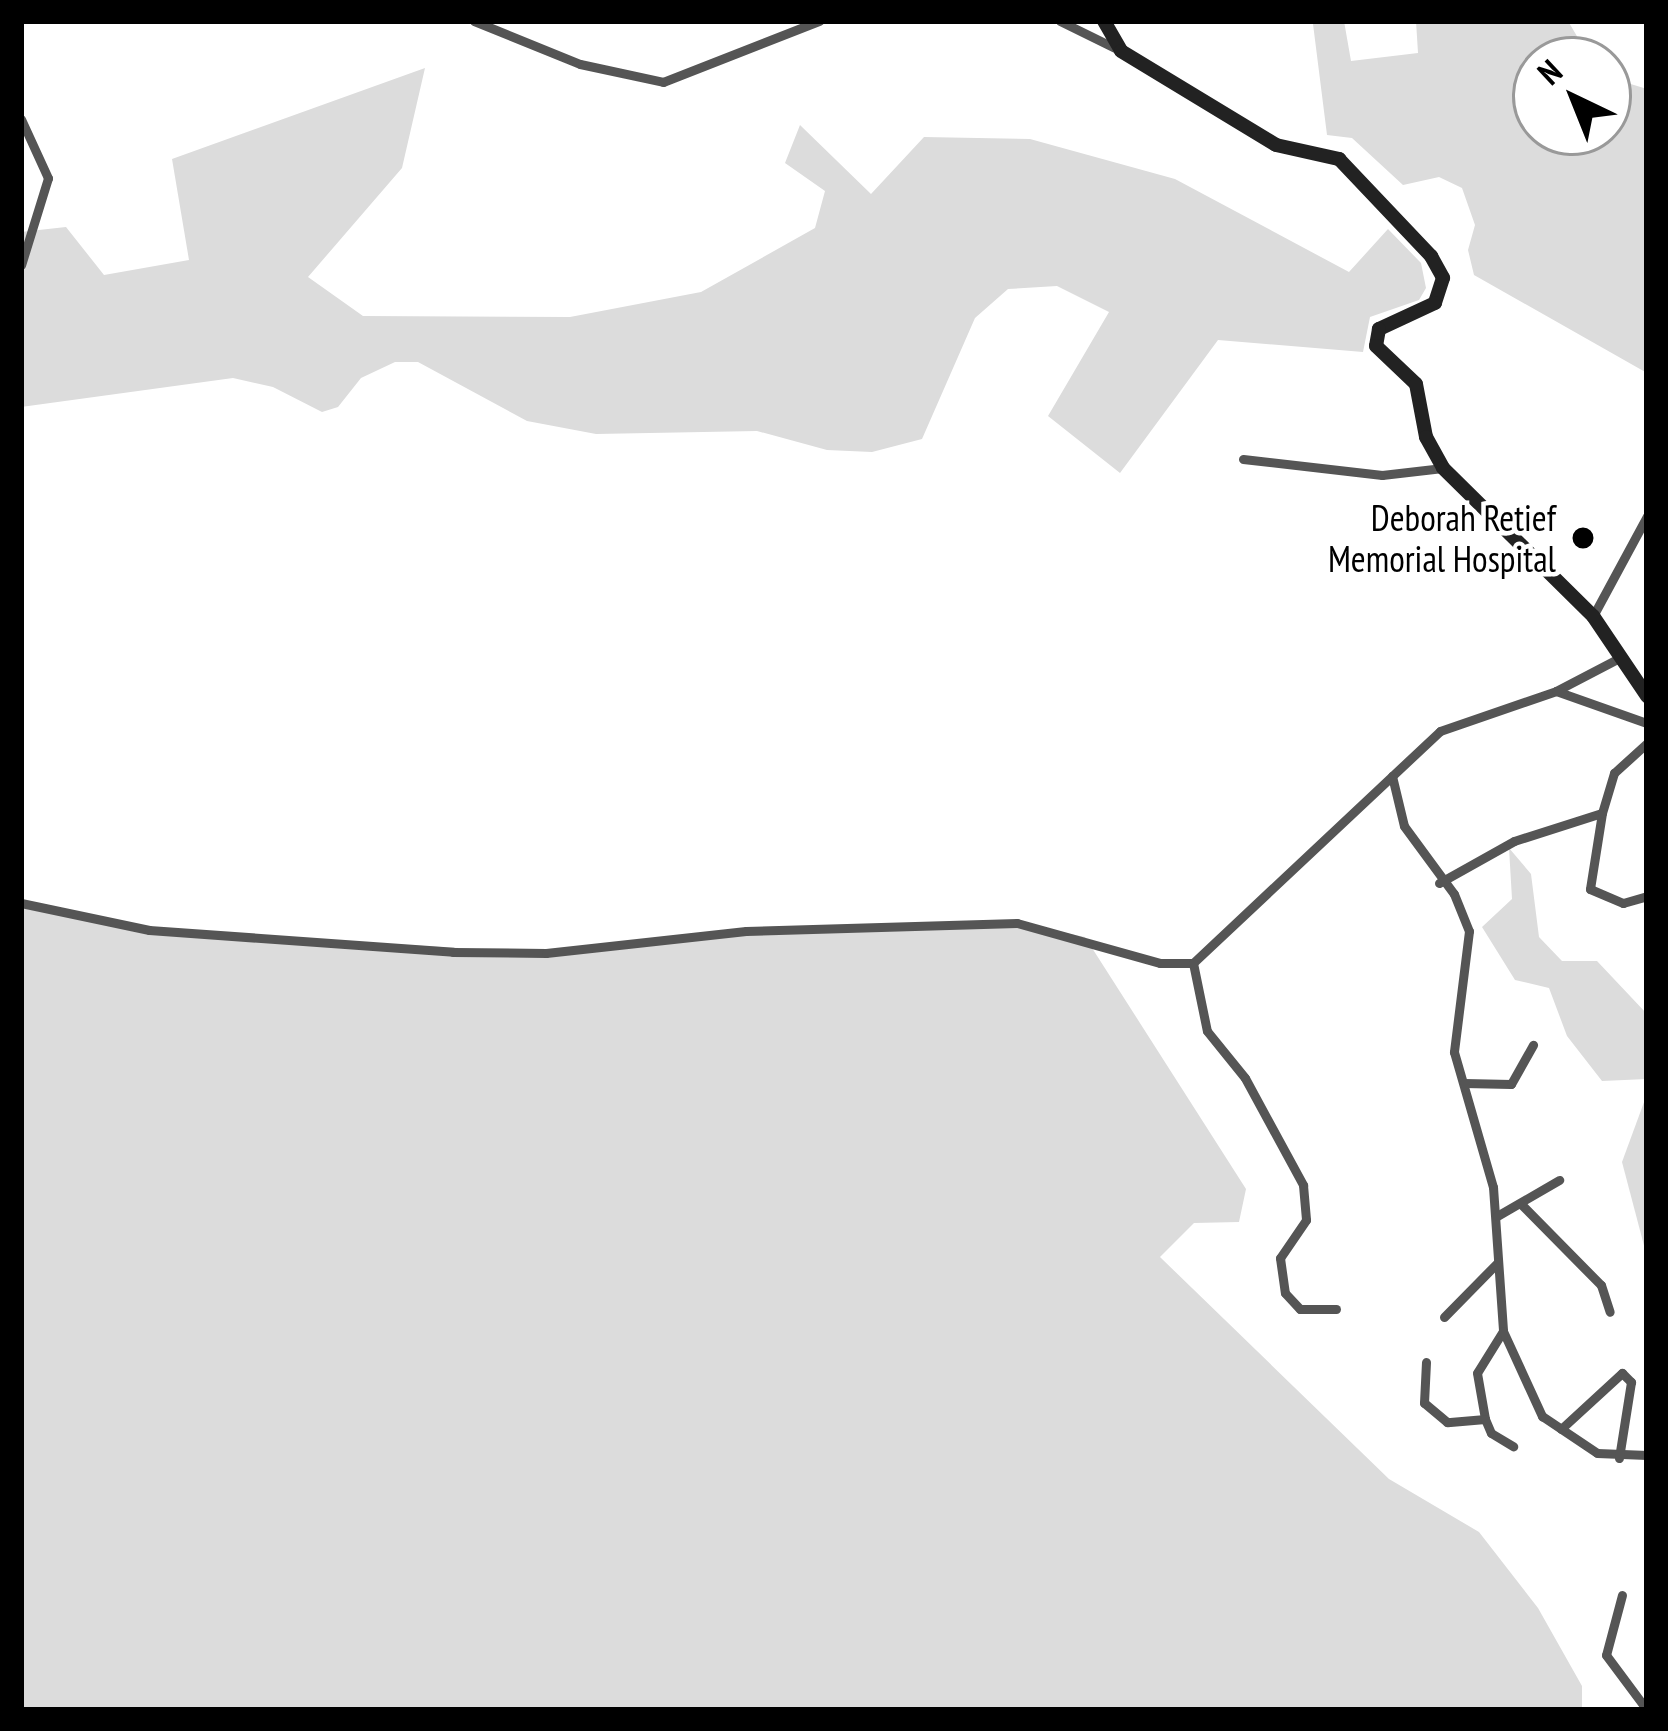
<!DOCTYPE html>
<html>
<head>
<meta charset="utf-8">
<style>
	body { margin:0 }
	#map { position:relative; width:1668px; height:1731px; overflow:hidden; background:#fff; font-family:"PT Sans Narrow",sans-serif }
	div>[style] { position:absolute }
	.green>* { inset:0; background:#dcdcdc }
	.street>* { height:9px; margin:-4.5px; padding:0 4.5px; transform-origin:4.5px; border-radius:4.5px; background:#555 }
	.secondary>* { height:14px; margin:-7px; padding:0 7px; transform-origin:7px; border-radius:7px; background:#222 }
	.dots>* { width:33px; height:33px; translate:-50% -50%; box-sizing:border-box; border:6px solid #fff; border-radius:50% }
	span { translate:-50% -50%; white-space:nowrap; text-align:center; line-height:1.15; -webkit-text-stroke:9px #fff; paint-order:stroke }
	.poi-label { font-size:36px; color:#000 }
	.right { translate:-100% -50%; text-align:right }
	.frame { position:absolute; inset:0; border:24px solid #000; pointer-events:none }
	.north { position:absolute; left:1512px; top:36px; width:120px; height:120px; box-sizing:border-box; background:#fff; border:3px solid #999; border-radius:50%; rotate:317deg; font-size:33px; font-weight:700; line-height:48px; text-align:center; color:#000 }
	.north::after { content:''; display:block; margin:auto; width:42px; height:54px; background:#000; clip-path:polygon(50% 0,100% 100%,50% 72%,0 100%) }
</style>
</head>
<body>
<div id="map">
	<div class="green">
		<i style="clip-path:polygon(1344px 21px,1351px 61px,1418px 53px,1416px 21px,1568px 21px,1591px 60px,1536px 60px,1536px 132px,1608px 132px,1608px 77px,1647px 89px,1647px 373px,1474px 275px,1468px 250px,1475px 225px,1462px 188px,1439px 177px,1403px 185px,1352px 138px,1327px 135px,1313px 24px)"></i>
		<i style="clip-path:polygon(425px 68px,402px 168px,308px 277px,363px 316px,570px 317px,701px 292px,815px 228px,825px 191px,785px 163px,800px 125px,871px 194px,924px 137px,1030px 139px,1175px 179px,1349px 272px,1388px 229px,1421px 263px,1426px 288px,1419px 300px,1370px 317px,1363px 352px,1218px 340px,1120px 473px,1048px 416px,1109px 312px,1057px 286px,1008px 289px,975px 318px,922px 439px,872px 452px,827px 450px,757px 431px,596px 434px,527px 421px,418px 362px,395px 362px,361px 378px,338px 407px,322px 412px,273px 387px,233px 378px,21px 407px,21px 232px,66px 227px,104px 275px,189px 260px,172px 159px)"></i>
		<i style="clip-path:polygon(1509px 848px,1531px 874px,1539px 937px,1562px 961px,1597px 961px,1647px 1014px,1647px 1079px,1602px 1081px,1567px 1036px,1549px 988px,1515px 980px,1482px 927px,1512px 899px)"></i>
		<i style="clip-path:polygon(21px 903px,149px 930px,546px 953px,746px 931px,1017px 923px,1085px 937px,1246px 1189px,1239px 1222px,1194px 1223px,1160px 1257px,1389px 1479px,1479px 1532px,1538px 1608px,1582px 1686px,1582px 1710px,21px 1710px)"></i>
		<i style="clip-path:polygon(1647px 1094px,1647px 1257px,1622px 1162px)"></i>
	</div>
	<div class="street">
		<i style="left:474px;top:21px;width:114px;rotate:22.1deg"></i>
		<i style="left:580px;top:64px;width:85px;rotate:12.2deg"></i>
		<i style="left:663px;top:82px;width:168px;rotate:-21.4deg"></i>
		<i style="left:1060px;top:21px;width:68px;rotate:26.2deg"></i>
		<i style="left:21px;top:119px;width:65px;rotate:65.4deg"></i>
		<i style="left:48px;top:178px;width:91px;rotate:107.2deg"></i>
		<i style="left:1243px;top:459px;width:140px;rotate:6.6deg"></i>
		<i style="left:1382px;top:475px;width:61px;rotate:-6.5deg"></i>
		<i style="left:1593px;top:616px;width:114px;rotate:-61.6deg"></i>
		<i style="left:1556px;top:691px;width:73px;rotate:-27.6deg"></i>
		<i style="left:1392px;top:776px;width:51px;rotate:76.5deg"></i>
		<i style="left:1404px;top:826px;width:84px;rotate:53.7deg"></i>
		<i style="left:1454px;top:894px;width:40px;rotate:68deg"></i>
		<i style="left:1469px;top:931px;width:122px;rotate:97.1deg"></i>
		<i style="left:1454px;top:1052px;width:141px;rotate:73.9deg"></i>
		<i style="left:1493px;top:1187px;width:144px;rotate:86deg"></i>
		<i style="left:1503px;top:1331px;width:49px;rotate:121.8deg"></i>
		<i style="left:1477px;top:1373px;width:47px;rotate:80.1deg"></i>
		<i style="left:1485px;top:1419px;width:38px;rotate:175deg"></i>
		<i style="left:1447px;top:1422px;width:30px;rotate:-140deg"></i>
		<i style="left:1424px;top:1403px;width:41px;rotate:-87.2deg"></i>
		<i style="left:1602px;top:813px;width:77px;rotate:99deg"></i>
		<i style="left:1590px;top:889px;width:36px;rotate:23deg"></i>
		<i style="left:1623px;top:903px;width:25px;rotate:-16deg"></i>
		<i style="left:1439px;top:883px;width:86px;rotate:-29.2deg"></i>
		<i style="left:1514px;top:841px;width:92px;rotate:-17.7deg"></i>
		<i style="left:1602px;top:813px;width:42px;rotate:-73.3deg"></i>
		<i style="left:1614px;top:773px;width:45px;rotate:-42.3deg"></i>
		<i style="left:21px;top:903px;width:131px;rotate:11.9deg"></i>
		<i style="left:149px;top:930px;width:305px;rotate:4.1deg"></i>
		<i style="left:453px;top:952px;width:93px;rotate:0.6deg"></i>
		<i style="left:546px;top:953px;width:201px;rotate:-6.3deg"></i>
		<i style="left:746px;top:931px;width:271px;rotate:-1.7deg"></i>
		<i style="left:1017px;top:923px;width:148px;rotate:15.6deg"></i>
		<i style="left:1160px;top:963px;width:33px"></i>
		<i style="left:1193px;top:963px;width:339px;rotate:-43.2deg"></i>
		<i style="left:1440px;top:731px;width:123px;rotate:-19deg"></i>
		<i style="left:1556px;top:691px;width:96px;rotate:19.4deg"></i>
		<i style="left:1193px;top:963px;width:69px;rotate:78.4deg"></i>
		<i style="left:1207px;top:1031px;width:60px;rotate:51deg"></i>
		<i style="left:1245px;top:1078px;width:122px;rotate:61.5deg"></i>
		<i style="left:1303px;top:1185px;width:35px;rotate:85deg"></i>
		<i style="left:1306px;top:1220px;width:46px;rotate:124.4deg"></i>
		<i style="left:1280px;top:1258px;width:35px;rotate:82deg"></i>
		<i style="left:1285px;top:1293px;width:22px;rotate:47deg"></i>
		<i style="left:1300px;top:1309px;width:36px"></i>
		<i style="left:1464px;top:1083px;width:47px;rotate:1.2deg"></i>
		<i style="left:1511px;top:1084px;width:45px;rotate:-60.6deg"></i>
		<i style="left:1521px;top:1204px;width:114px;rotate:45.4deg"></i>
		<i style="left:1601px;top:1285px;width:28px;rotate:72deg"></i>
		<i style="left:1497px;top:1216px;width:72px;rotate:-30.1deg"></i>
		<i style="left:1444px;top:1317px;width:76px;rotate:-45.5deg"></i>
		<i style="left:1503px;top:1331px;width:94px;rotate:65.4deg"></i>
		<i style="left:1542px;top:1416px;width:66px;rotate:33.9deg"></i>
		<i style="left:1597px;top:1453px;width:50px;rotate:2.3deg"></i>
		<i style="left:1485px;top:1419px;width:15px;rotate:67deg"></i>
		<i style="left:1491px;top:1433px;width:26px;rotate:31deg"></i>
		<i style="left:1561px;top:1429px;width:83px;rotate:-42.6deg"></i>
		<i style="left:1622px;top:1373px;width:13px;rotate:45deg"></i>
		<i style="left:1631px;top:1382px;width:77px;rotate:99deg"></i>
		<i style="left:1622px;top:1595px;width:62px;rotate:104.9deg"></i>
		<i style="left:1606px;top:1655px;width:69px;rotate:53.3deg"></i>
	</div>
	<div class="secondary">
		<i style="left:1104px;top:21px;width:34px;rotate:60deg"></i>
		<i style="left:1121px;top:51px;width:181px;rotate:31.2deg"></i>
		<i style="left:1276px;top:145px;width:65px;rotate:12.5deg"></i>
		<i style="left:1339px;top:159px;width:134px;rotate:46.5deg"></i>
		<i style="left:1431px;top:256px;width:25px;rotate:61deg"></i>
		<i style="left:1443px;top:278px;width:26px;rotate:108deg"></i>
		<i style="left:1435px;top:303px;width:62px;rotate:155.1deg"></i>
		<i style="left:1379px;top:329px;width:17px;rotate:100deg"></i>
		<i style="left:1376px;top:346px;width:55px;rotate:43.5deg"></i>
		<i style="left:1416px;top:384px;width:54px;rotate:79.3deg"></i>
		<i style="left:1426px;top:437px;width:35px;rotate:61deg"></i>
		<i style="left:1443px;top:468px;width:211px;rotate:44.6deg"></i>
		<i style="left:1593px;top:616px;width:97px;rotate:56deg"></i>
	</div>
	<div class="dots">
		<i style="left:1583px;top:538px;background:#000"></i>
	</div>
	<div class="poi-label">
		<span class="right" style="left:1556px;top:538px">Deborah Retief<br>Memorial Hospital</span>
	</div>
	<div class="frame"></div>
	<div class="north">N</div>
</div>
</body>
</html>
